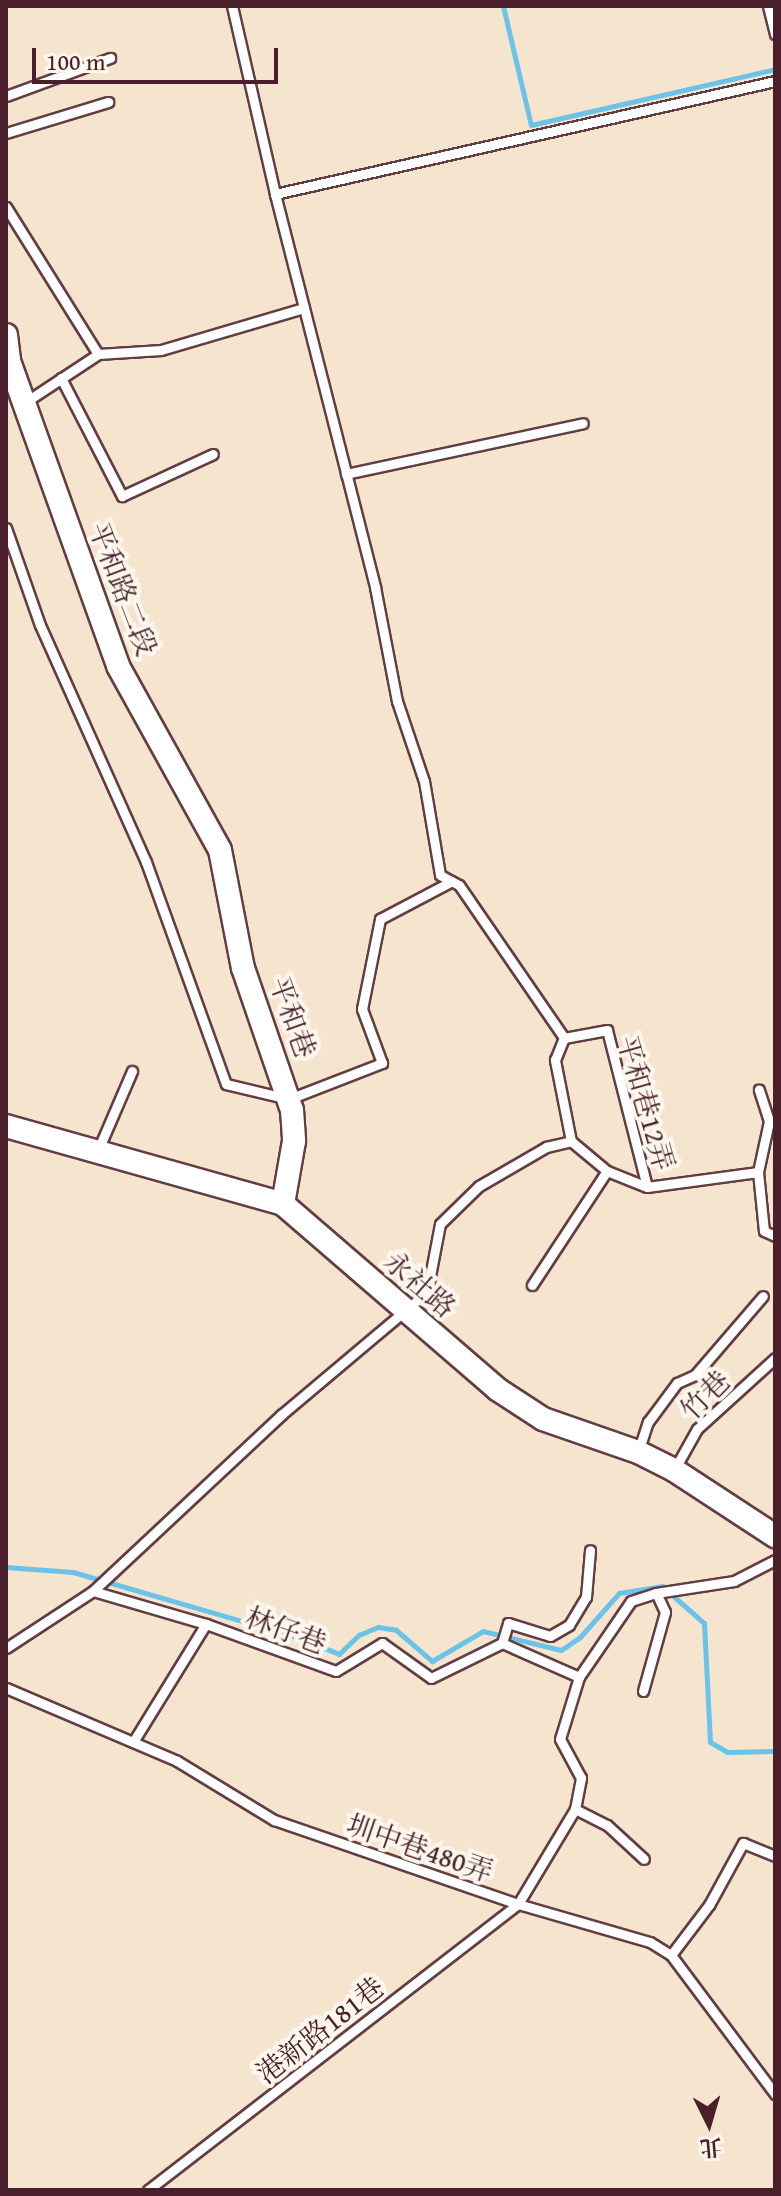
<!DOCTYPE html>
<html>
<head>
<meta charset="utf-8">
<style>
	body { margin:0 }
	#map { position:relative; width:781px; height:2196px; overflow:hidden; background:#f6e5ce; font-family:"Gentium Book Plus","Noto Serif TC",serif }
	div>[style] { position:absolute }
	.stream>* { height:5px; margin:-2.5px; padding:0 2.5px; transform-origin:2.5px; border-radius:2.5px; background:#6cc3e9 }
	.roads { filter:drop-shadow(2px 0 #643d43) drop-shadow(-2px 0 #643d43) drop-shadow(0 2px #643d43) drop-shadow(0 -2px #643d43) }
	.service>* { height:9px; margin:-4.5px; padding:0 4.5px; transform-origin:4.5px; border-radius:4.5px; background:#fff }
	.tertiary>* { height:22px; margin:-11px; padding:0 11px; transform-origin:11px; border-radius:11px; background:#fff }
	span { translate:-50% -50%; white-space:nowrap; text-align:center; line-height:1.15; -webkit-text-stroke:8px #fbf7ec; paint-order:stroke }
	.street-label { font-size:28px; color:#4a1f2b }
	.frame { position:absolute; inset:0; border:8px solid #4a1f2b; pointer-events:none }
	.north { position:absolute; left:669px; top:2084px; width:80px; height:80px; -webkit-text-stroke:6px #fbf7ec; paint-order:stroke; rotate:175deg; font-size:22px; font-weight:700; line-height:32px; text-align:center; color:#4a1f2b }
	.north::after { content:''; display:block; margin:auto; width:28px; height:36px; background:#4a1f2b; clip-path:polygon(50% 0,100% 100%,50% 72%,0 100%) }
	.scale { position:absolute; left:32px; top:48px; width:246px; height:36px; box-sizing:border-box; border:4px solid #4a1f2b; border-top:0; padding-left:10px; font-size:24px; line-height:28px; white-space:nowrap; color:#4a1f2b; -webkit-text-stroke:6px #fbf7ec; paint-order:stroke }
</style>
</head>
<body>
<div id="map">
	<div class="stream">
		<i style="left:503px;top:6px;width:122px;rotate:76.8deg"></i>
		<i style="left:531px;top:125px;width:250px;rotate:-12.9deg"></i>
		<i style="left:6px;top:1567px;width:67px;rotate:4.3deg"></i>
		<i style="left:73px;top:1572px;width:236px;rotate:16.2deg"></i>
		<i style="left:300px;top:1638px;width:42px;rotate:22.3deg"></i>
		<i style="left:339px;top:1654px;width:28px;rotate:-44deg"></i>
		<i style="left:359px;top:1635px;width:21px;rotate:-23deg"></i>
		<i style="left:378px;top:1627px;width:18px;rotate:9deg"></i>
		<i style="left:396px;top:1630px;width:48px;rotate:40.7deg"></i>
		<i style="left:432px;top:1661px;width:59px;rotate:-30.5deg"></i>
		<i style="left:483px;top:1631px;width:80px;rotate:13.7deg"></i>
		<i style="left:561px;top:1650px;width:23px;rotate:-34deg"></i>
		<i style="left:580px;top:1637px;width:59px;rotate:-48.4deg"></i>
		<i style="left:619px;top:1593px;width:44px;rotate:-9.2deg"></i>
		<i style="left:662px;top:1586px;width:56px;rotate:41.4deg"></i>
		<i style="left:704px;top:1623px;width:119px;rotate:87.1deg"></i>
		<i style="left:710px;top:1742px;width:20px;rotate:30deg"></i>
		<i style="left:727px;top:1752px;width:48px;rotate:-1.2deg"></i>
	</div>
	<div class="roads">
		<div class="service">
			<i style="left:232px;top:6px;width:193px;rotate:77.1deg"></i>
			<i style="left:275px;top:194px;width:406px;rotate:75.7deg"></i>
			<i style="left:375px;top:587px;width:116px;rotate:79.1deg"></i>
			<i style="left:397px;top:701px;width:84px;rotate:71.4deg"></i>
			<i style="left:424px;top:781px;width:95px;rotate:80.3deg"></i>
			<i style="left:440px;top:875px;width:21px;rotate:28deg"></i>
			<i style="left:459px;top:885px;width:186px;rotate:55.5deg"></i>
			<i style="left:564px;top:1038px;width:44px;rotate:-10.5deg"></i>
			<i style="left:607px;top:1030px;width:162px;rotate:75.7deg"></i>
			<i style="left:647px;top:1187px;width:112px;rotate:-7.7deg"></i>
			<i style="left:758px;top:1172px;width:59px;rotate:84.2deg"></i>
			<i style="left:764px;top:1231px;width:12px;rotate:24deg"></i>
			<i style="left:768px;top:6px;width:29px;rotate:76deg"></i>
			<i style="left:6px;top:96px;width:111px;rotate:-20.1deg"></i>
			<i style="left:6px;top:133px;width:107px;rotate:-16.9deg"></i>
			<i style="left:275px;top:194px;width:513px;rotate:-12.73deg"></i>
			<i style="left:6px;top:207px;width:173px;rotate:58deg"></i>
			<i style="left:61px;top:378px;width:133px;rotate:62.7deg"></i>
			<i style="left:122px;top:496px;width:100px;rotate:-24.8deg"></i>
			<i style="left:24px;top:403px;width:89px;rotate:-33.5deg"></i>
			<i style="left:98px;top:354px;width:63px;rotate:-3.6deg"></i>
			<i style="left:161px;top:350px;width:149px;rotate:-16.4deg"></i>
			<i style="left:346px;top:474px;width:242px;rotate:-12.1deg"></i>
			<i style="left:6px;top:528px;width:103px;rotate:70.7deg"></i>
			<i style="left:40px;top:625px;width:260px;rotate:65.9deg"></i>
			<i style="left:146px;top:862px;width:236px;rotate:70.2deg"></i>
			<i style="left:226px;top:1084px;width:65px;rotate:13.4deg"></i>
			<i style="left:289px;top:1099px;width:100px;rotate:-21.2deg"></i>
			<i style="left:382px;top:1063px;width:58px;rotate:-110.3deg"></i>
			<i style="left:362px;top:1009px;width:92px;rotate:-78.7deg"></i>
			<i style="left:380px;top:919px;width:81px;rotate:-27.8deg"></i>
			<i style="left:571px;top:1141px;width:47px;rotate:39.8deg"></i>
			<i style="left:607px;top:1171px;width:43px;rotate:21.8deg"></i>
			<i style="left:98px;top:1150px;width:86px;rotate:-66.7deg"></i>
			<i style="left:758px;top:1172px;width:52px;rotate:-77.8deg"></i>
			<i style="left:769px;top:1121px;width:33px;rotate:-108deg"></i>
			<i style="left:532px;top:1285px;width:136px;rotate:-56.7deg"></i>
			<i style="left:638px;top:1452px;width:32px;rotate:-72deg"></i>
			<i style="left:648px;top:1422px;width:49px;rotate:-53.4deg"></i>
			<i style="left:677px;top:1383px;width:20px;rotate:-24deg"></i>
			<i style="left:695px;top:1375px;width:104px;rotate:-49.3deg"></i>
			<i style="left:674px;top:1470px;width:47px;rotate:-60.7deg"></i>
			<i style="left:697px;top:1429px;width:105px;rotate:-42.3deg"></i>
			<i style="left:93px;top:1591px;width:118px;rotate:16.3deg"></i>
			<i style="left:206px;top:1624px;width:138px;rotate:19.9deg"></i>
			<i style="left:336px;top:1671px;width:54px;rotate:-31.3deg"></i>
			<i style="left:382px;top:1643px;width:60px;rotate:35.5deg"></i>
			<i style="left:431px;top:1678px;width:79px;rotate:-26.2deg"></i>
			<i style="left:502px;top:1643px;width:84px;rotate:23.8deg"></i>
			<i style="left:579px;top:1677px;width:92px;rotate:-55.6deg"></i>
			<i style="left:631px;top:1601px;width:26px;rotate:-18deg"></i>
			<i style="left:656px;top:1593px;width:79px;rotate:-8.7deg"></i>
			<i style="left:734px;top:1581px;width:46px;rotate:-27.1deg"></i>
			<i style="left:502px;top:1643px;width:21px;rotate:-73deg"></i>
			<i style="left:508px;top:1623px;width:44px;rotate:17.2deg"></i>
			<i style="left:550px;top:1636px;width:22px;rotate:-30deg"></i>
			<i style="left:569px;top:1625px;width:33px;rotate:-59deg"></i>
			<i style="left:586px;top:1597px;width:47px;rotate:-85.1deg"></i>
			<i style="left:6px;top:1648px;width:104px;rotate:-33.2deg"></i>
			<i style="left:93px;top:1591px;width:258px;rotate:-43.1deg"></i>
			<i style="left:281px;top:1415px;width:191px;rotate:-40.1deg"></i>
			<i style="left:427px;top:1292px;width:69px;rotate:-79.2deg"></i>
			<i style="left:440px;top:1224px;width:54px;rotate:-44.3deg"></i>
			<i style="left:479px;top:1186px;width:78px;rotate:-30.2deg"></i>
			<i style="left:546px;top:1147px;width:26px;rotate:-13deg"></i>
			<i style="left:571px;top:1141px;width:83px;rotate:-101.2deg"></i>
			<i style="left:555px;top:1060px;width:24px;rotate:-68deg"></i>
			<i style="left:6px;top:1688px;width:186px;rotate:23.1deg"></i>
			<i style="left:177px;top:1761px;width:114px;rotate:31.3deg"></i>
			<i style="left:274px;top:1820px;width:258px;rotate:19deg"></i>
			<i style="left:518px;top:1904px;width:137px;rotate:16.1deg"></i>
			<i style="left:650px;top:1942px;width:25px;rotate:32deg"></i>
			<i style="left:671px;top:1955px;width:174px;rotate:53.2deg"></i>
			<i style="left:643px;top:1691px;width:82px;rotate:-74.4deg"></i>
			<i style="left:665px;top:1612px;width:21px;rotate:-115deg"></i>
			<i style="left:133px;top:1742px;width:139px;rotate:-58.3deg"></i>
			<i style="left:575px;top:1809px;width:36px;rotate:27deg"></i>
			<i style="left:607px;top:1825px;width:50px;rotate:42.6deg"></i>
			<i style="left:671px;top:1955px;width:63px;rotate:-52.8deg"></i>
			<i style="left:709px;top:1905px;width:71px;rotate:-61.3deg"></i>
			<i style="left:743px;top:1843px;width:35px;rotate:22deg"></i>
			<i style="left:148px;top:2190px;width:468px;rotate:-37.7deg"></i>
			<i style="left:518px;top:1904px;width:111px;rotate:-59deg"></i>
			<i style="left:575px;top:1809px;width:32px;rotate:-79deg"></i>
			<i style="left:581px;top:1778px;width:44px;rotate:-118.3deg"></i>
			<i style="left:560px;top:1739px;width:65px;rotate:-73deg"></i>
		</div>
		<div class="tertiary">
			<i style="left:6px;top:335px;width:26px;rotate:83deg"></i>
			<i style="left:9px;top:361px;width:324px;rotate:70.3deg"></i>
			<i style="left:118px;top:666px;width:210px;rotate:61deg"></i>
			<i style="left:220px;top:850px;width:120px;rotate:79deg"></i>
			<i style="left:243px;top:968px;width:150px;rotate:71deg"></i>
			<i style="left:292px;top:1110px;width:31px;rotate:86deg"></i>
			<i style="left:294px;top:1141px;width:64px;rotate:99.9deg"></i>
			<i style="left:6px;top:1126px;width:288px;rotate:15.7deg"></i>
			<i style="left:283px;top:1204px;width:283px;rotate:40.8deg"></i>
			<i style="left:497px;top:1389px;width:55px;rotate:33.1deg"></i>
			<i style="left:543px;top:1419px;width:101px;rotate:19.2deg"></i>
			<i style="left:638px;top:1452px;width:40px;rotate:26.6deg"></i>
			<i style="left:674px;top:1470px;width:121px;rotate:33.2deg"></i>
		</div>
	</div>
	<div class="street-label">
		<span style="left:123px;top:589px;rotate:69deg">平和路二段</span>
		<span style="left:293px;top:1017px;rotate:70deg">平和巷</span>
		<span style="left:646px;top:1103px;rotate:74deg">平和巷12弄</span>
		<span style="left:420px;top:1284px;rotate:41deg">永社路</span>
		<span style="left:705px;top:1395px;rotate:-45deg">竹巷</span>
		<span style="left:286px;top:1630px;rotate:20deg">林仔巷</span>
		<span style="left:420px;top:1848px;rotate:19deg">圳中巷480弄</span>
		<span style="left:320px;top:2030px;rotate:-38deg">港新路181巷</span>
	</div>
	<div class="frame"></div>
	<div class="north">北</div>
	<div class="scale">100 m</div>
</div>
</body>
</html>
